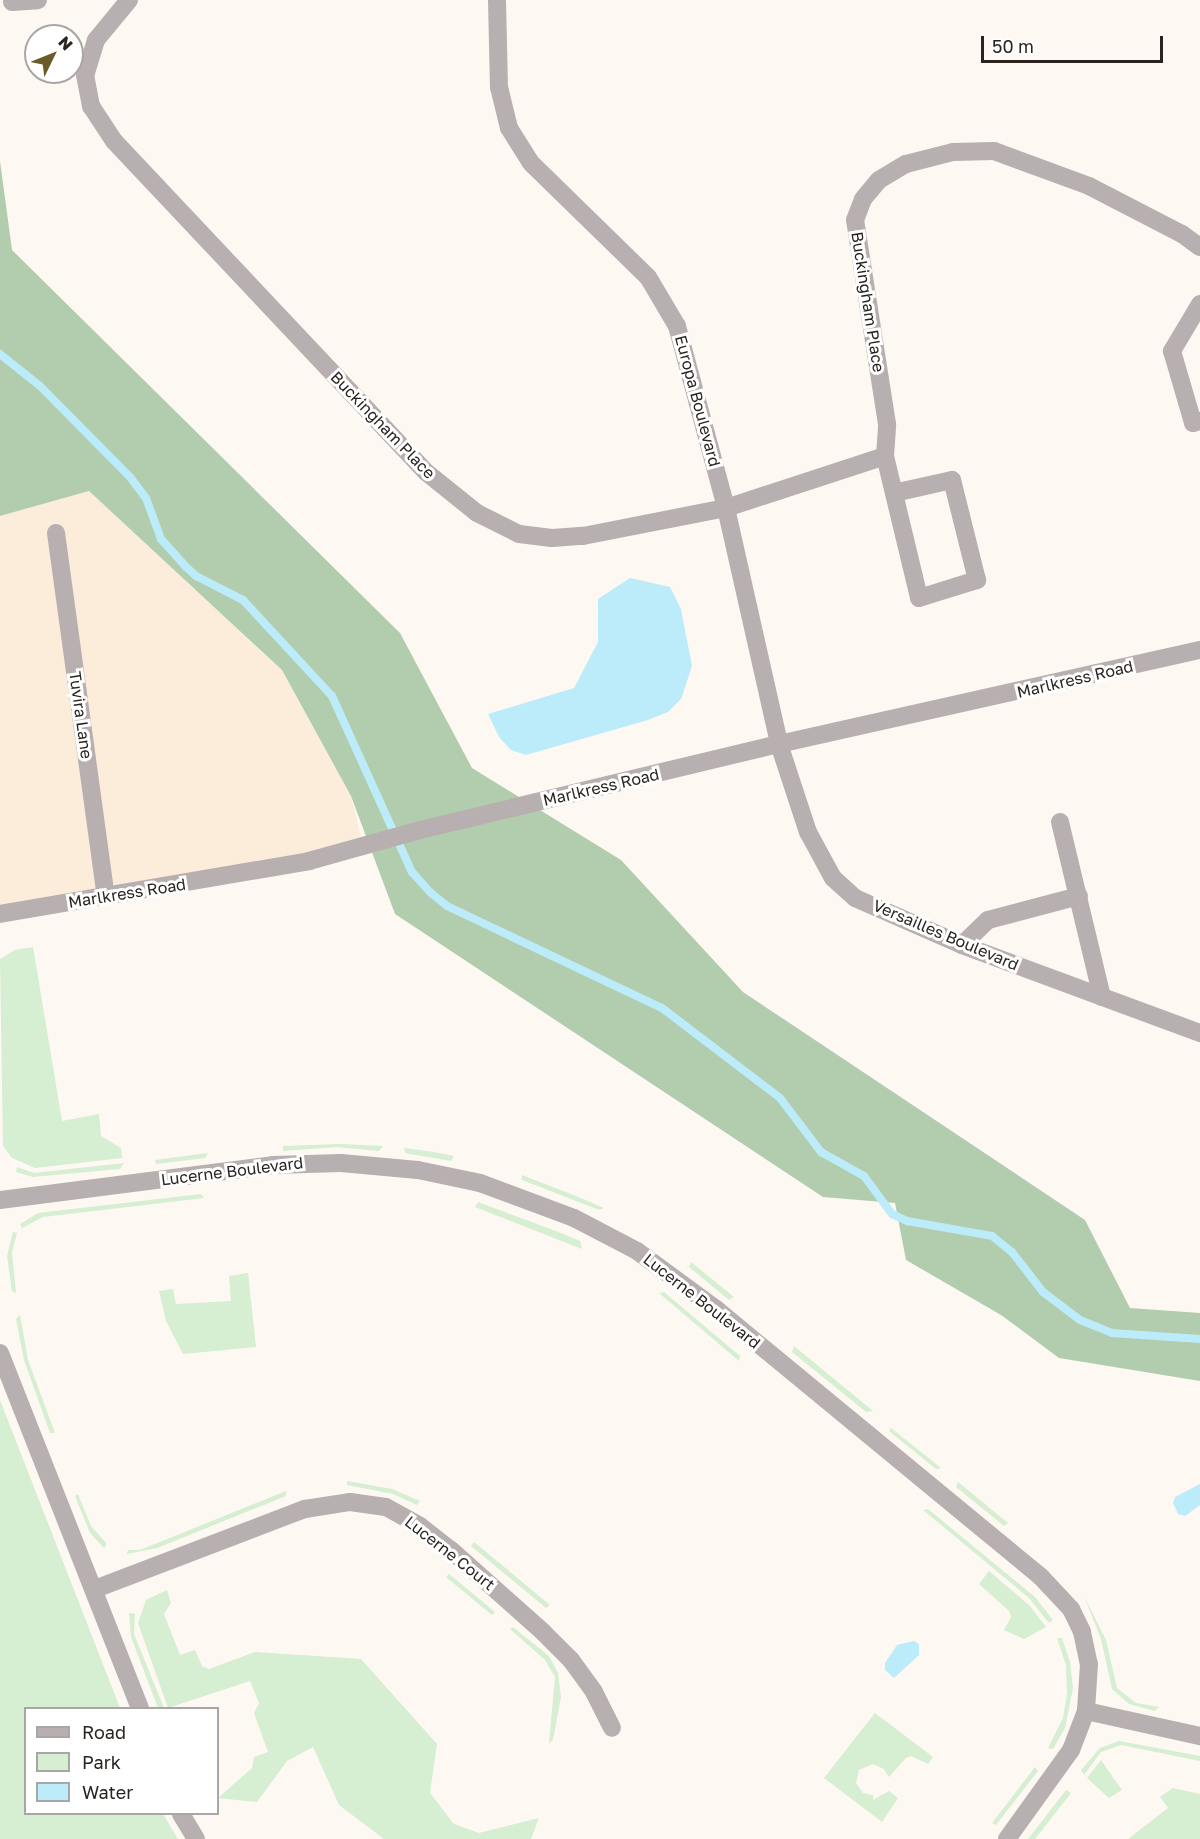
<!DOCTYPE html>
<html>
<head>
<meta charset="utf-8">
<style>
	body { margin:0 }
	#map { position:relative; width:1200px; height:1839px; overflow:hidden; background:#fef8f2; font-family:"Golos Text",sans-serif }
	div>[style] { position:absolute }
	.industrial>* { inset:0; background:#fbedda }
	.green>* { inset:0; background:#d6eed1 }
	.forest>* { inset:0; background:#b2cdad }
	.water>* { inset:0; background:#bcebfa }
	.stream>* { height:8px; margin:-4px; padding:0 4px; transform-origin:4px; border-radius:4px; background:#bcebfa }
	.minor>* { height:18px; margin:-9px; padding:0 9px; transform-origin:9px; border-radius:9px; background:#b8afb1 }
	.tertiary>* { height:18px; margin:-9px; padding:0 9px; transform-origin:9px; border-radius:9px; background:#b8afb1 }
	span { translate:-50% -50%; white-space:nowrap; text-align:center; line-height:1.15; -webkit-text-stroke:6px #fff; paint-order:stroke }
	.street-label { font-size:16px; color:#29241f }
	.legend { position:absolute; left:24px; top:1707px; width:195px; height:108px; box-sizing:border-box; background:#fff; border:2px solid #a9a7a5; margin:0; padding:8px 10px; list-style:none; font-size:18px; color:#29241f }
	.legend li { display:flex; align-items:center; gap:12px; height:30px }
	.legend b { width:30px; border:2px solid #a9a7a5 }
	.north { position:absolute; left:24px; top:24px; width:60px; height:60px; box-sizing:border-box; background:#fff; border:2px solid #a9a7a5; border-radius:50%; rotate:47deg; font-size:16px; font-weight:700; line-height:24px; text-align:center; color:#29241f }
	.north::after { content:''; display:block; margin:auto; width:21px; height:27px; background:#6a5b29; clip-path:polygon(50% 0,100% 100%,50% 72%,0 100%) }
	.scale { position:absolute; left:981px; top:36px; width:182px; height:27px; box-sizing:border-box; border:3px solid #29241f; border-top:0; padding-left:8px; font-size:18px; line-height:21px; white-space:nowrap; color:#29241f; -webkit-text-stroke:4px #fff; paint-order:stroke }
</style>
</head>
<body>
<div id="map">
	<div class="industrial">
		<i style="clip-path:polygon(89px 491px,282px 670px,351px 796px,363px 845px,0 912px,0 516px)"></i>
	</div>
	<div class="green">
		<i style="clip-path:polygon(33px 947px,62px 1121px,99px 1114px,101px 1136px,121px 1148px,122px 1158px,35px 1168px,12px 1158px,3px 1146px,0 959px,15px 950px)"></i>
		<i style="clip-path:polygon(340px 1144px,383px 1146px,379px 1151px,336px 1147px,283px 1151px,283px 1146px)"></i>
		<i style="clip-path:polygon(404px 1148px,434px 1152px,454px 1156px,451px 1161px,405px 1153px)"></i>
		<i style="clip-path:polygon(208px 1153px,205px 1158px,156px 1164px,155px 1160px)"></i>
		<i style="clip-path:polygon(124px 1163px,120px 1169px,33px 1177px,16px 1172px,17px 1167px,34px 1173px)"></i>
		<i style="clip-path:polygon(522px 1175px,576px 1196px,604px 1208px,599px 1210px,522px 1180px)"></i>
		<i style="clip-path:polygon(201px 1194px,204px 1198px,43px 1217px,22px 1228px,20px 1224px,38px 1213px)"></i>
		<i style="clip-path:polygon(478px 1202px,561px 1233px,580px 1241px,582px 1249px,475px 1207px)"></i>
		<i style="clip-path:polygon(13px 1232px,17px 1233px,12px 1252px,16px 1293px,12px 1291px,7px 1256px)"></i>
		<i style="clip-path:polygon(691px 1262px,734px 1297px,729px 1300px,689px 1267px)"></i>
		<i style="clip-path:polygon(248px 1273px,256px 1347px,183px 1354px,166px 1321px,159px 1291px,173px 1289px,176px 1304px,231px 1301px,229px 1276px)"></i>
		<i style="clip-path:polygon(664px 1292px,740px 1356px,739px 1361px,659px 1293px)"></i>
		<i style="clip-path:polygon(20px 1315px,28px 1360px,55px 1433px,50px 1433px,24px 1360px,16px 1319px)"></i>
		<i style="clip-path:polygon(794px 1346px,873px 1411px,866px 1412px,792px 1352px)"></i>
		<i style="clip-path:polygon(0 1400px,120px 1708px,26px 1708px,26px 1814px,163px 1814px,178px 1839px,0 1839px)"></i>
		<i style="clip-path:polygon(891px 1428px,941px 1468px,936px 1469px,889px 1431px)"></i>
		<i style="clip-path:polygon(347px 1481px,392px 1489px,420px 1501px,417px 1505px,393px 1494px,347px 1485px)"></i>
		<i style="clip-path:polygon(958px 1482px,1008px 1523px,1004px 1526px,956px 1487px)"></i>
		<i style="clip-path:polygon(286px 1491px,286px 1496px,157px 1548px,127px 1554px,128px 1550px,140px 1550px)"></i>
		<i style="clip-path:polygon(78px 1494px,91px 1526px,107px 1544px,104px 1548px,90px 1533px,75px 1496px)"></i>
		<i style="clip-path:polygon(928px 1509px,1035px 1597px,1053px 1620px,1049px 1623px,1029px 1598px,923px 1510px)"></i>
		<i style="clip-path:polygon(474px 1542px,550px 1605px,546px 1608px,471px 1546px)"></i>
		<i style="clip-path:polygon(989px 1571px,1030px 1606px,1046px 1627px,1024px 1639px,1004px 1630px,1011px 1617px,1009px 1611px,979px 1584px)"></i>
		<i style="clip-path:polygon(449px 1574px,495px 1612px,492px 1615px,446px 1577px)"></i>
		<i style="clip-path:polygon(167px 1590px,171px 1603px,164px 1614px,180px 1655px,195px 1650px,202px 1666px,209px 1669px,255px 1652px,361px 1659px,437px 1744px,430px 1793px,454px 1824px,479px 1833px,539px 1818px,531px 1839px,384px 1839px,339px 1805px,313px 1747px,287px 1761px,257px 1802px,218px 1798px,252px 1768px,254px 1757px,268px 1752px,254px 1713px,259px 1703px,250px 1681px,168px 1708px,138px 1623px,146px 1600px)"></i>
		<i style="clip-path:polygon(1084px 1596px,1106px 1640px,1117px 1688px,1136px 1703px,1159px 1707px,1155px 1711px,1129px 1704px,1112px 1689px,1101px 1639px)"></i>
		<i style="clip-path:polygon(129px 1613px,135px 1614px,134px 1634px,164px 1708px,158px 1708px,131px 1637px)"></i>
		<i style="clip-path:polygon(513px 1627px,549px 1656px,558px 1673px,561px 1697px,553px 1740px,549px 1743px,555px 1677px,545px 1660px,510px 1629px)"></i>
		<i style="clip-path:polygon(1057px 1638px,1062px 1638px,1070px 1662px,1073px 1688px,1065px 1728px,1053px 1749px,1048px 1748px,1063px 1718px,1067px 1694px,1066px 1665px)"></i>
		<i style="clip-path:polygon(875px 1713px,933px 1757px,928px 1764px,911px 1756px,906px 1758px,889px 1777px,884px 1769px,873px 1764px,859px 1770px,856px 1783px,863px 1793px,873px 1795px,873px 1800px,889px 1791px,898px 1798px,882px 1822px,824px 1778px)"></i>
		<i style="clip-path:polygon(1119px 1741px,1200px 1756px,1200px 1761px,1121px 1745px,1101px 1752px,1084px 1775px,1081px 1770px,1100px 1748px)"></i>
		<i style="clip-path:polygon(1101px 1760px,1122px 1790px,1109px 1798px,1087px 1778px)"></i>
		<i style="clip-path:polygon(1035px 1767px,1038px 1771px,996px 1825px,992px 1823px)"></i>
		<i style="clip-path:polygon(1173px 1788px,1200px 1794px,1200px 1839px,1128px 1839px,1168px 1808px,1160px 1797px)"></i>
		<i style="clip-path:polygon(1066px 1790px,1071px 1793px,1035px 1839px,1028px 1839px)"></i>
	</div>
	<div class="forest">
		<i style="clip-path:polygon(0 161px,12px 250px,400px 633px,472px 768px,621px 860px,743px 992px,1085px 1220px,1130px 1308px,1200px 1313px,1200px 1381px,1059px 1358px,1001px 1315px,906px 1260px,895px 1203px,823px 1197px,395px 914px,351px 796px,282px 670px,89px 491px,0 516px)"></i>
	</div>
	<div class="water">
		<i style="clip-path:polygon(630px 578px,670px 587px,681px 609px,692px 666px,681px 699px,668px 712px,648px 720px,526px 755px,511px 750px,499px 737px,488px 714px,574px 688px,598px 642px,598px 599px)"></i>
		<i style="clip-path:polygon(1200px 1484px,1200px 1505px,1185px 1516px,1178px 1514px,1173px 1503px,1175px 1497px)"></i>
		<i style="clip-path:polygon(914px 1641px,919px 1644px,919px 1655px,894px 1678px,885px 1670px,885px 1663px,897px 1645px)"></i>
	</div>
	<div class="stream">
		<i style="left:0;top:354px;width:51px;rotate:38.7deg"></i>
		<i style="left:40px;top:386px;width:128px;rotate:45.3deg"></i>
		<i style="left:130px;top:477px;width:26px;rotate:53deg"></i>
		<i style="left:146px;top:498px;width:44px;rotate:69.9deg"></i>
		<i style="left:161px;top:539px;width:36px;rotate:48deg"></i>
		<i style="left:185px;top:566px;width:15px;rotate:42deg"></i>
		<i style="left:196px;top:576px;width:53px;rotate:27.1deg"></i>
		<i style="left:243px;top:600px;width:131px;rotate:47.2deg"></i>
		<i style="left:332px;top:696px;width:193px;rotate:65.6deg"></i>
		<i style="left:412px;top:872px;width:28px;rotate:48deg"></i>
		<i style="left:431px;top:893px;width:21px;rotate:39deg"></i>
		<i style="left:447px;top:906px;width:238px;rotate:25.4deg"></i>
		<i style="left:662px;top:1008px;width:148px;rotate:37.3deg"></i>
		<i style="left:780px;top:1098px;width:68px;rotate:52.8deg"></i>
		<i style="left:821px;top:1152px;width:49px;rotate:29.2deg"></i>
		<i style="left:864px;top:1176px;width:47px;rotate:53.6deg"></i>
		<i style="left:892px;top:1214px;width:17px;rotate:25deg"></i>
		<i style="left:907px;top:1221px;width:86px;rotate:10deg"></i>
		<i style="left:992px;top:1236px;width:26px;rotate:39deg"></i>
		<i style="left:1012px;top:1252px;width:51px;rotate:52.2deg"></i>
		<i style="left:1043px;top:1292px;width:46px;rotate:37.1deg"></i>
		<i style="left:1080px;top:1320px;width:35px;rotate:22deg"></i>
		<i style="left:1112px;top:1333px;width:88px;rotate:3.9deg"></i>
	</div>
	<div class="minor">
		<i style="left:129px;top:0;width:52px;rotate:129.5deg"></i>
		<i style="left:96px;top:40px;width:37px;rotate:107deg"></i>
		<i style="left:85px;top:75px;width:32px;rotate:79deg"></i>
		<i style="left:91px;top:106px;width:42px;rotate:56.7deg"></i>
		<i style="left:114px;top:141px;width:455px;rotate:46.7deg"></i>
		<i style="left:426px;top:472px;width:65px;rotate:38.8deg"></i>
		<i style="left:477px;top:513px;width:47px;rotate:26.6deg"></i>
		<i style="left:519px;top:534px;width:33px;rotate:7deg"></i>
		<i style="left:552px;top:538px;width:31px;rotate:-4deg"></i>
		<i style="left:583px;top:536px;width:146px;rotate:-11.1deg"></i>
		<i style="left:726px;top:508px;width:167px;rotate:-18.1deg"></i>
		<i style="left:885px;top:456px;width:32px;rotate:-86deg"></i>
		<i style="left:887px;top:424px;width:206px;rotate:-98.9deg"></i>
		<i style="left:855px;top:220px;width:22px;rotate:-69deg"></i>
		<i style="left:863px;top:199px;width:25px;rotate:-50deg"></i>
		<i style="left:879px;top:180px;width:31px;rotate:-31deg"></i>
		<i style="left:906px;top:164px;width:49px;rotate:-14.3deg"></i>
		<i style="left:953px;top:152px;width:41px;rotate:-1.4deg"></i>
		<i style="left:994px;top:151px;width:101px;rotate:20.2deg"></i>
		<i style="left:1089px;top:186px;width:105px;rotate:27.3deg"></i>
		<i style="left:1182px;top:234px;width:22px;rotate:36deg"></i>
		<i style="left:497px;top:0;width:87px;rotate:88.7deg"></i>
		<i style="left:499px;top:87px;width:42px;rotate:76.3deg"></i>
		<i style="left:509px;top:128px;width:41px;rotate:57.8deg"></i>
		<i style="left:531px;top:163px;width:163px;rotate:44.3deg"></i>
		<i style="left:648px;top:277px;width:57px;rotate:59.4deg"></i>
		<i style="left:677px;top:326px;width:188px;rotate:74.9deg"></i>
		<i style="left:726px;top:508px;width:242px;rotate:77.3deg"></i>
		<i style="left:779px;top:744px;width:93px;rotate:71.8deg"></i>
		<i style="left:808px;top:832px;width:52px;rotate:61.5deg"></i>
		<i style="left:833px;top:878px;width:30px;rotate:42deg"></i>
		<i style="left:855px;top:898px;width:117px;rotate:23.7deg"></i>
		<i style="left:962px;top:945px;width:254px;rotate:20.3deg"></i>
		<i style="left:12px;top:2px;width:26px;rotate:-4deg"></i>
		<i style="left:1200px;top:304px;width:55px;rotate:120.8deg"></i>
		<i style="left:1172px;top:351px;width:75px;rotate:73.7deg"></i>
		<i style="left:1193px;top:423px;width:7px;rotate:-16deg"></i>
		<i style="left:885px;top:456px;width:146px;rotate:76.5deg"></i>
		<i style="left:919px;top:598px;width:61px;rotate:-17.2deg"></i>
		<i style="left:977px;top:580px;width:103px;rotate:-104deg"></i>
		<i style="left:952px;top:480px;width:59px;rotate:167.4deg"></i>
		<i style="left:56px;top:533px;width:366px;rotate:82.2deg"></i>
		<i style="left:1060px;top:822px;width:180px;rotate:76.5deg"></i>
		<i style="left:962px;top:945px;width:36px;rotate:-44deg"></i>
		<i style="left:988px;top:920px;width:94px;rotate:-14.8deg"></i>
		<i style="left:0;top:1200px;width:275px;rotate:-7.3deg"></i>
		<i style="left:273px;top:1165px;width:68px;rotate:-1.7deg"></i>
		<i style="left:341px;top:1163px;width:77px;rotate:5.2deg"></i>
		<i style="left:418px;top:1170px;width:63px;rotate:11.8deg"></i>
		<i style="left:480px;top:1183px;width:100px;rotate:20.4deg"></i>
		<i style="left:574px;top:1218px;width:71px;rotate:27.6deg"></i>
		<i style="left:637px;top:1251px;width:98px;rotate:36.3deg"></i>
		<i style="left:716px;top:1309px;width:421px;rotate:39.5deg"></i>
		<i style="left:1041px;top:1577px;width:44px;rotate:46.8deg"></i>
		<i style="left:1071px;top:1609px;width:25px;rotate:64deg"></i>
		<i style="left:1082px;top:1632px;width:33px;rotate:78deg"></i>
		<i style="left:1089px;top:1664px;width:47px;rotate:93.7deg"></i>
		<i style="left:1086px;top:1711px;width:42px;rotate:111deg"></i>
		<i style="left:1071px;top:1750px;width:110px;rotate:125.7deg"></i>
		<i style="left:0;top:1353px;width:382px;rotate:68.5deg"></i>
		<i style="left:95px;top:1589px;width:225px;rotate:-20.9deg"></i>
		<i style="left:305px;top:1509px;width:46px;rotate:-8.8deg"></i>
		<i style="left:350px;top:1502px;width:36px;rotate:8deg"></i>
		<i style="left:386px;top:1507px;width:39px;rotate:29deg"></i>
		<i style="left:420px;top:1526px;width:39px;rotate:38deg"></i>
		<i style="left:451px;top:1550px;width:123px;rotate:41.7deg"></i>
		<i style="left:543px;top:1632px;width:40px;rotate:45deg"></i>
		<i style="left:571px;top:1660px;width:39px;rotate:54deg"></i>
		<i style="left:594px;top:1692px;width:40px;rotate:63.4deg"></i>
		<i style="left:1086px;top:1711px;width:117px;rotate:12.4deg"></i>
		<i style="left:181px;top:1814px;width:29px;rotate:59deg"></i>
	</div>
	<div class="tertiary">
		<i style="left:0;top:914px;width:314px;rotate:-9.7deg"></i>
		<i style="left:309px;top:861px;width:115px;rotate:-15.6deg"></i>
		<i style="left:420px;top:830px;width:369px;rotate:-13.5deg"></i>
		<i style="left:779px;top:744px;width:431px;rotate:-12.6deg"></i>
	</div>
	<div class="street-label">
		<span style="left:868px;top:302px;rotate:81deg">Buckingham Place</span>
		<span style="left:698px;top:401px;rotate:75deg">Europa Boulevard</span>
		<span style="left:383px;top:425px;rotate:46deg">Buckingham Place</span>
		<span style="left:1075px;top:679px;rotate:-13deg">Marlkress Road</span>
		<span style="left:81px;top:715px;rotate:82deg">Tuvira Lane</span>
		<span style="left:601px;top:787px;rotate:-13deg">Marlkress Road</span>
		<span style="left:127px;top:893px;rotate:-9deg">Marlkress Road</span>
		<span style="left:946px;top:935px;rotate:23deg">Versailles Boulevard</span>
		<span style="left:232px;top:1171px;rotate:-7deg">Lucerne Boulevard</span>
		<span style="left:702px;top:1301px;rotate:38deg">Lucerne Boulevard</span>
		<span style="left:450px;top:1553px;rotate:38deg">Lucerne Court</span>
	</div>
	<ul class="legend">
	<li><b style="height:8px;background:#b8afb1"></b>Road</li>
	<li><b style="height:16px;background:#d6eed1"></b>Park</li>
	<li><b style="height:16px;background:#bcebfa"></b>Water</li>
	</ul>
	<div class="north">N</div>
	<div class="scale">50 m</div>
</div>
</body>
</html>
